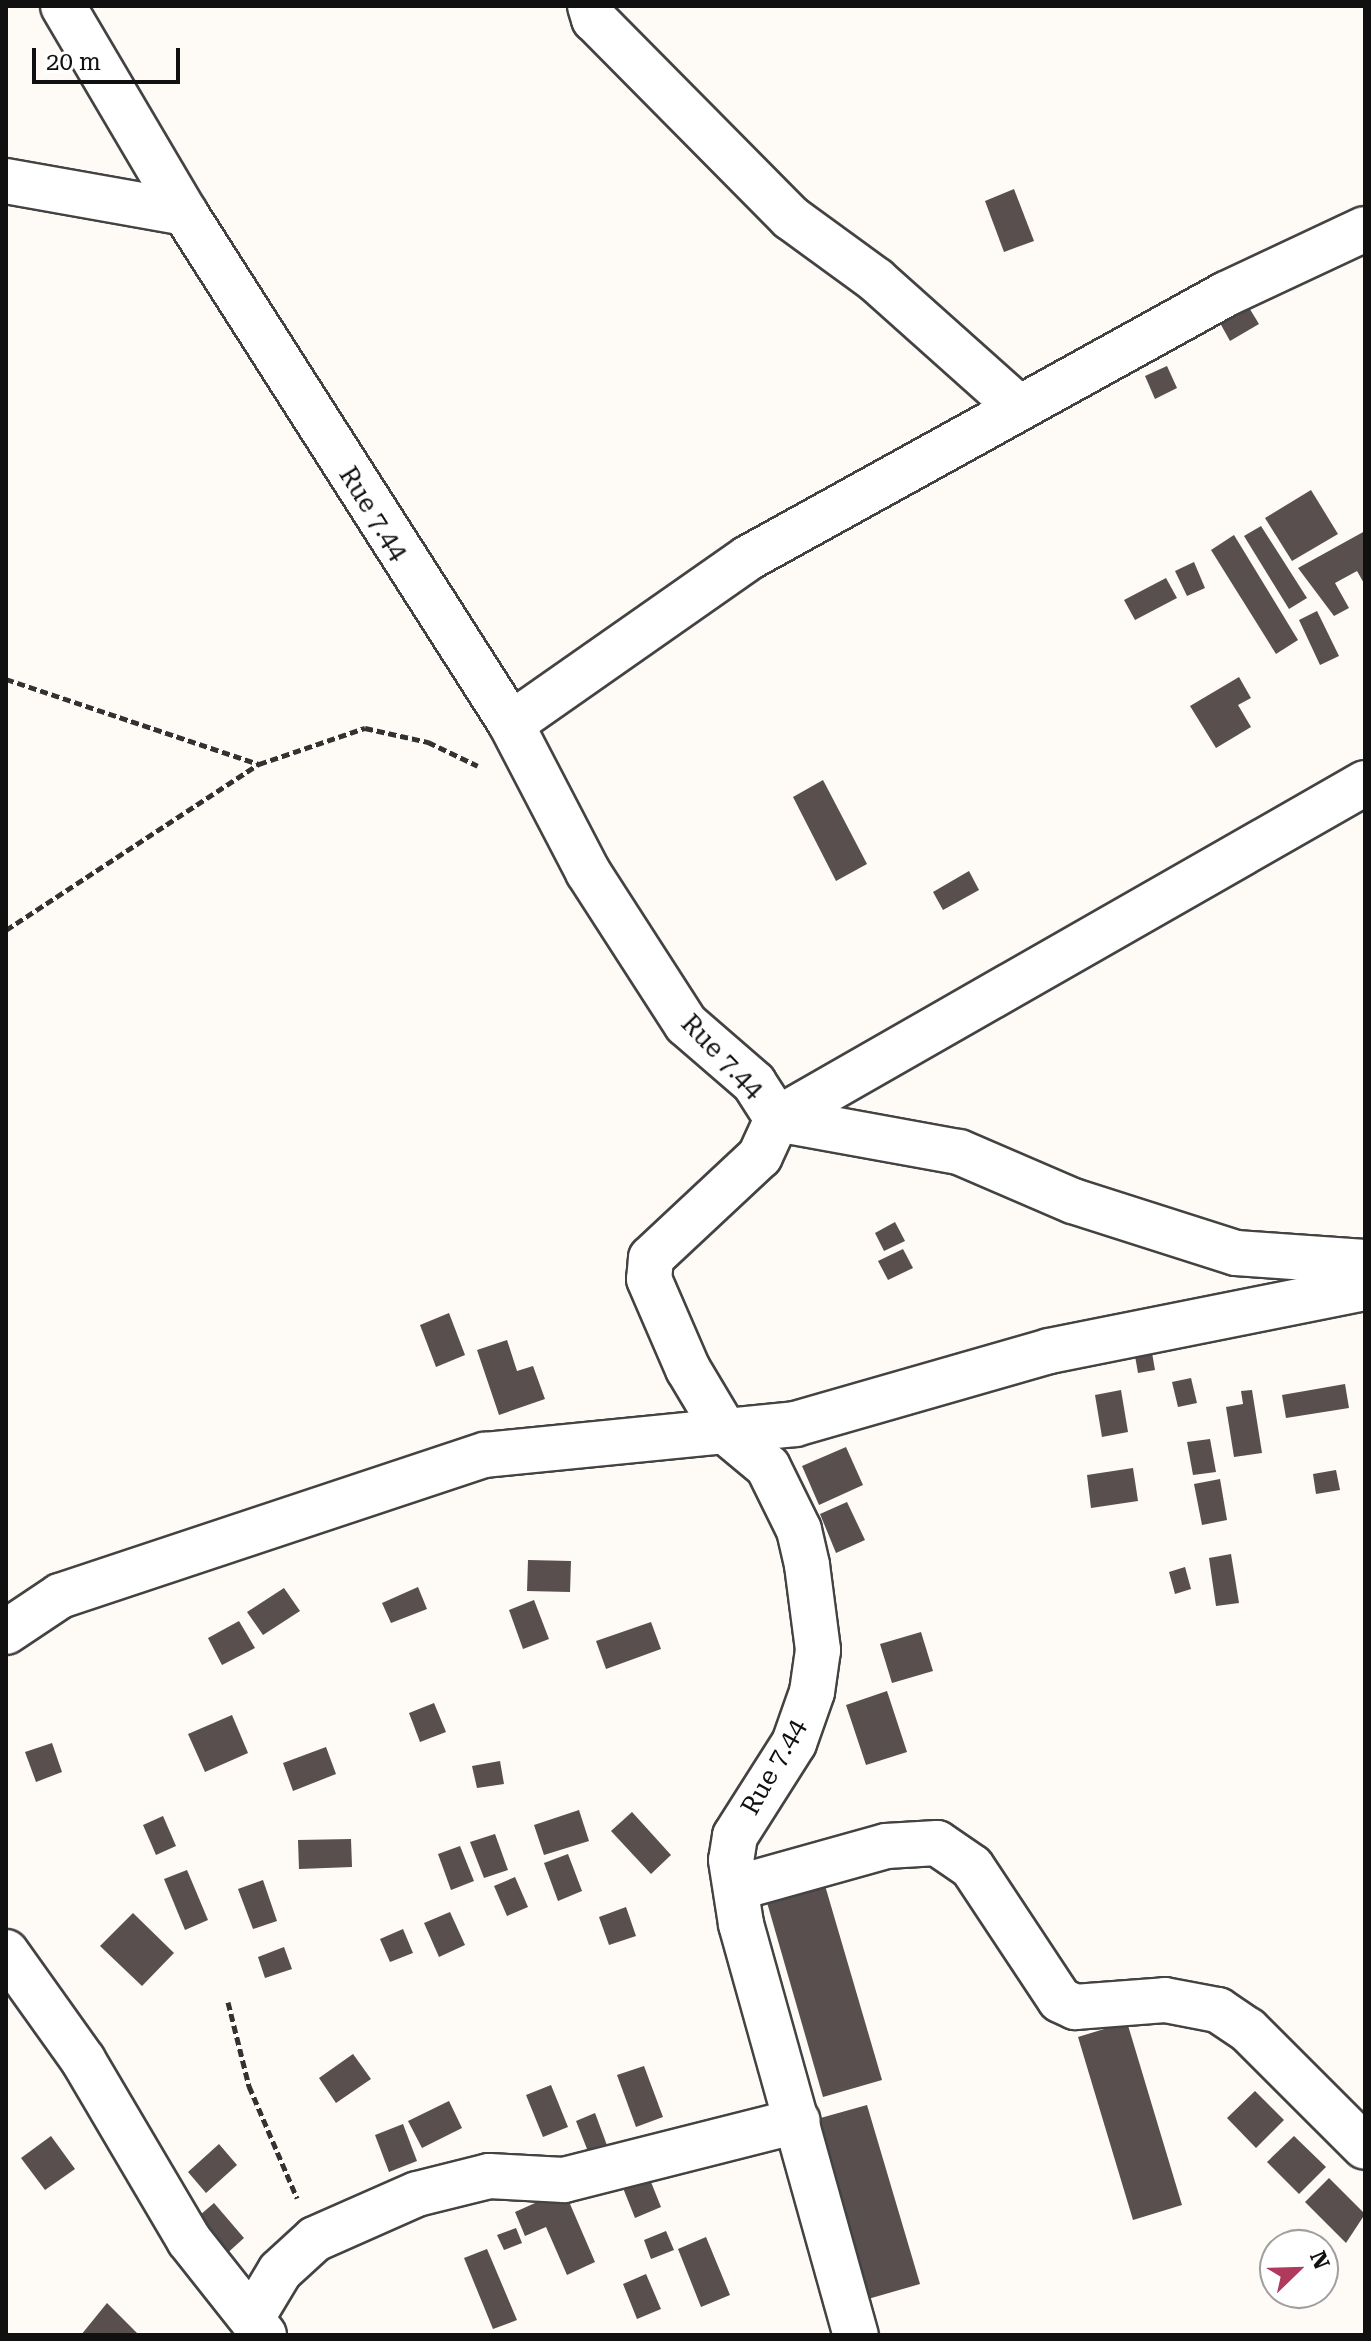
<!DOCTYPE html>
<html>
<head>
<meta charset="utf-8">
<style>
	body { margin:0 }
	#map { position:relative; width:1371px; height:2341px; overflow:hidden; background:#fefaf5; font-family:"Roboto Serif",serif }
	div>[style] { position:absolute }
	.building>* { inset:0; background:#584f4e }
	.path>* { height:5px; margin-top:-2.5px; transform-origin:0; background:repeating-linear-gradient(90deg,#323232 0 8px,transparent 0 12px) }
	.roads { filter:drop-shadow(2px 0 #434343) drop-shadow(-2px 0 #434343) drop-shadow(0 2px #434343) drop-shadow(0 -2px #434343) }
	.minor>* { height:44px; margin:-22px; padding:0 22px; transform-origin:22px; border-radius:22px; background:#fff }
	span { translate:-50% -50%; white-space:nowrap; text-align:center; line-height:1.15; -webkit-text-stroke:8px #fff; paint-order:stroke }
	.street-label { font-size:26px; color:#101010 }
	.frame { position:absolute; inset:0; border:8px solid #101010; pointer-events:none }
	.north { position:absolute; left:1259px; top:2229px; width:80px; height:80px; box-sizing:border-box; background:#fff; border:2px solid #9f9f9f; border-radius:50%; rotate:67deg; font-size:22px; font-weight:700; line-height:32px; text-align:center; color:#101010 }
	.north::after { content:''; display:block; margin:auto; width:28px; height:36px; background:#b0395e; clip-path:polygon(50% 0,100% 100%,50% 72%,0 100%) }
	.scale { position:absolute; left:32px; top:48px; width:148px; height:36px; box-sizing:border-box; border:4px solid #101010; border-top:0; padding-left:10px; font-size:24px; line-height:28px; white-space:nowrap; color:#101010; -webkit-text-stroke:6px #fff; paint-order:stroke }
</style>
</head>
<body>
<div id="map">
	<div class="building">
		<i style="clip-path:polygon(1014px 189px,1034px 241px,1004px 252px,985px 201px)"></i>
		<i style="clip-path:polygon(1248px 306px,1259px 324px,1230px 341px,1220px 323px)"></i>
		<i style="clip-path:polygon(1167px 366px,1177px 388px,1155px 399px,1145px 376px)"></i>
		<i style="clip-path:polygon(1311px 490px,1338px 534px,1292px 561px,1265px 518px)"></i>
		<i style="clip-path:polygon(1261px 526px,1307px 598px,1289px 609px,1244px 536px)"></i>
		<i style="clip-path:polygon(1365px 531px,1365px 585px,1357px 571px,1335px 583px,1349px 608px,1334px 616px,1298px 568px)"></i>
		<i style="clip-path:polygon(1234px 535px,1298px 640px,1276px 654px,1211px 550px)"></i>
		<i style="clip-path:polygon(1194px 562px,1205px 588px,1187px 596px,1175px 571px)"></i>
		<i style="clip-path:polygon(1166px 578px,1177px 598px,1135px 620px,1124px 600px)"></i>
		<i style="clip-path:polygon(1317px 611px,1339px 656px,1320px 665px,1299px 620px)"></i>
		<i style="clip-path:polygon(1239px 677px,1251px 698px,1238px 705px,1251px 727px,1216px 748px,1190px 706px)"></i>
		<i style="clip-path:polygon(823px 780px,867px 864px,836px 881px,793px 797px)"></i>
		<i style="clip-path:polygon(969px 871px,979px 890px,943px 910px,933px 892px)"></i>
		<i style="clip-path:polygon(895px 1222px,905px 1241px,884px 1251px,875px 1233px)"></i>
		<i style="clip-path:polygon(903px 1249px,913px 1268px,888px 1280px,878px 1261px)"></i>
		<i style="clip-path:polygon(449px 1313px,465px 1355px,436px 1367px,420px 1325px)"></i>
		<i style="clip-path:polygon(507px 1340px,517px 1371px,533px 1366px,545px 1399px,499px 1415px,477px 1350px)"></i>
		<i style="clip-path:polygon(1151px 1347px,1155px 1370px,1138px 1373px,1134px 1350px)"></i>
		<i style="clip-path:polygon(1191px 1378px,1197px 1403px,1178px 1407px,1172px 1382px)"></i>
		<i style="clip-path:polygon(1345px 1384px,1349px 1408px,1286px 1418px,1282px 1395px)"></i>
		<i style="clip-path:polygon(1121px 1390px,1128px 1432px,1102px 1437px,1095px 1395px)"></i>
		<i style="clip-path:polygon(1252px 1390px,1262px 1453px,1234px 1457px,1226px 1407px,1243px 1404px,1241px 1391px)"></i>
		<i style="clip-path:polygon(1210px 1439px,1216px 1472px,1193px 1475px,1187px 1442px)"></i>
		<i style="clip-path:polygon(846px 1447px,863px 1485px,819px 1505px,802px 1466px)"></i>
		<i style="clip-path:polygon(1133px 1468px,1138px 1501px,1091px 1508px,1087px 1475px)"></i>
		<i style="clip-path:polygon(1336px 1470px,1340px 1490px,1316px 1494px,1313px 1474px)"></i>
		<i style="clip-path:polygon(1220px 1479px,1227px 1520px,1202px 1525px,1194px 1484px)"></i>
		<i style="clip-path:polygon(847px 1502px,865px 1540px,836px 1553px,820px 1514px)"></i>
		<i style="clip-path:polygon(1231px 1554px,1239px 1603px,1216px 1606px,1209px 1558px)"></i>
		<i style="clip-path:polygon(528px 1560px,571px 1561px,570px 1592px,527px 1591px)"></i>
		<i style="clip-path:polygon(1185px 1567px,1191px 1589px,1175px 1594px,1169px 1572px)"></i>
		<i style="clip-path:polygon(418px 1587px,427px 1609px,391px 1623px,382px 1603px)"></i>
		<i style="clip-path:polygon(284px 1588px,300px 1611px,263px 1635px,247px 1612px)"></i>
		<i style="clip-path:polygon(534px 1600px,549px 1639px,523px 1649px,509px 1610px)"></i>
		<i style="clip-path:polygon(239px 1621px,255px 1648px,222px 1665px,208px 1638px)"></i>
		<i style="clip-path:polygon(651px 1622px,661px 1649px,606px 1669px,596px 1641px)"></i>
		<i style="clip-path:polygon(921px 1632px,933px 1671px,892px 1683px,880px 1644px)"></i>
		<i style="clip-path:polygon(887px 1691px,907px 1752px,866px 1765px,846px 1705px)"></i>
		<i style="clip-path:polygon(434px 1703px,446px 1732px,420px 1742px,409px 1713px)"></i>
		<i style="clip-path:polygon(232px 1715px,248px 1753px,205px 1772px,188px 1734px)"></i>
		<i style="clip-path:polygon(52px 1743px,62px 1772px,36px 1782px,25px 1752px)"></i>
		<i style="clip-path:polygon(326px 1747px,336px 1774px,293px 1791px,283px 1763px)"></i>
		<i style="clip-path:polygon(500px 1761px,504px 1784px,477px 1788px,472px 1766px)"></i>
		<i style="clip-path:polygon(579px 1810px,589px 1841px,544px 1855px,534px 1825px)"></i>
		<i style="clip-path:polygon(632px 1812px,671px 1855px,651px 1874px,611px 1831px)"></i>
		<i style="clip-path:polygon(163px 1816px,176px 1846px,156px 1855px,143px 1825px)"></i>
		<i style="clip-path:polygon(495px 1834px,508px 1870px,484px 1878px,470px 1842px)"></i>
		<i style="clip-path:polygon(351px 1839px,352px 1867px,299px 1869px,298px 1840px)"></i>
		<i style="clip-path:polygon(460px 1846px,474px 1881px,451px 1890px,438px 1854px)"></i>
		<i style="clip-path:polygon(568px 1854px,582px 1891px,558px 1901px,544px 1863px)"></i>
		<i style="clip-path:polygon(187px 1870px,208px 1920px,185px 1930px,164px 1879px)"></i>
		<i style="clip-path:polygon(515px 1877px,528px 1907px,507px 1916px,494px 1886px)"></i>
		<i style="clip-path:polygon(263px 1880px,277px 1921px,253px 1929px,238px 1889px)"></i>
		<i style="clip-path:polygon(824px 1882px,882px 2080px,823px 2097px,766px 1899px)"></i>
		<i style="clip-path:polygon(626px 1907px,636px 1936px,609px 1945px,599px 1917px)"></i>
		<i style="clip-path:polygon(450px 1912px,465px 1945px,439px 1957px,424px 1923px)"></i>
		<i style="clip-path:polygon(133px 1913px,174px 1953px,142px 1986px,100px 1946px)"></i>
		<i style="clip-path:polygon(403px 1929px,413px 1953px,390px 1962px,380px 1939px)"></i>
		<i style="clip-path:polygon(284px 1947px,292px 1969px,265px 1978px,258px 1957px)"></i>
		<i style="clip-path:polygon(1127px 2022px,1182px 2205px,1133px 2220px,1078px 2037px)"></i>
		<i style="clip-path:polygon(353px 2054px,371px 2079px,336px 2103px,319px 2078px)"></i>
		<i style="clip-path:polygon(644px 2066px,663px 2117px,636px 2127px,617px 2075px)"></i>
		<i style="clip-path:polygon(551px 2085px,568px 2127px,543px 2137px,526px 2095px)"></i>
		<i style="clip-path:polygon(1255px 2091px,1284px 2120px,1256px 2148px,1227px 2118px)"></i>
		<i style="clip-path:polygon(449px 2101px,462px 2128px,422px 2148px,408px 2121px)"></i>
		<i style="clip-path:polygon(867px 2105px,920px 2284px,868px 2299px,817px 2119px)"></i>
		<i style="clip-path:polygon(595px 2113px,608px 2148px,589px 2154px,576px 2121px)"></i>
		<i style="clip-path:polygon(403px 2124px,417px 2161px,389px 2172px,375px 2135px)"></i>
		<i style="clip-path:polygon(51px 2136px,75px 2169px,45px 2190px,21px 2158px)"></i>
		<i style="clip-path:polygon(1294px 2136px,1326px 2167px,1299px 2194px,1267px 2162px)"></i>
		<i style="clip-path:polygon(219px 2144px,237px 2165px,206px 2193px,188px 2172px)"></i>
		<i style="clip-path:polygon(645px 2167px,661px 2207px,635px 2218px,619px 2178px)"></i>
		<i style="clip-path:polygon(1329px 2178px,1365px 2214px,1346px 2243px,1305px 2202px)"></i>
		<i style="clip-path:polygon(564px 2190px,595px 2262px,567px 2275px,546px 2227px,525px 2236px,515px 2212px)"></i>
		<i style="clip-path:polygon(214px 2203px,244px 2238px,223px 2257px,193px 2221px)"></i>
		<i style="clip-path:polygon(516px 2228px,522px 2243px,504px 2250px,497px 2235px)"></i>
		<i style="clip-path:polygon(666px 2231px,674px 2250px,651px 2259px,644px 2240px)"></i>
		<i style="clip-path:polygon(706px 2237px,730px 2295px,701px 2307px,678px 2249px)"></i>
		<i style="clip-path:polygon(487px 2249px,517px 2320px,493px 2329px,464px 2258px)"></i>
		<i style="clip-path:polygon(646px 2274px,661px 2309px,637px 2319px,623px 2284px)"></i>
		<i style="clip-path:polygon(107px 2303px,139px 2335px,81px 2335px)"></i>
	</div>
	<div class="path">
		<i style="left:6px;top:679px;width:267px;rotate:18.6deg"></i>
		<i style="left:6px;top:930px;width:303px;rotate:-33.3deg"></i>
		<i style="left:259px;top:764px;width:112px;rotate:-18.8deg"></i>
		<i style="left:365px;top:728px;width:65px;rotate:12.5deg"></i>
		<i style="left:428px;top:742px;width:55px;rotate:25.6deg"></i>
		<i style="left:228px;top:2002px;width:87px;rotate:76deg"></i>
		<i style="left:249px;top:2086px;width:122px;rotate:66.8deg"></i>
	</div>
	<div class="roads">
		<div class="minor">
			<i style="left:63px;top:6px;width:240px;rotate:59.5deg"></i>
			<i style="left:185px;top:213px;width:606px;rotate:57.46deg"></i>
			<i style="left:511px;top:724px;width:167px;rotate:62.5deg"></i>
			<i style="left:588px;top:872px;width:181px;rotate:57.2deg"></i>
			<i style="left:686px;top:1024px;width:90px;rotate:40.9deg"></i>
			<i style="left:754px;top:1083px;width:43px;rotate:57.4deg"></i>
			<i style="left:777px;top:1119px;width:41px;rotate:114.7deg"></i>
			<i style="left:760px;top:1156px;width:149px;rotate:136.9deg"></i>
			<i style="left:651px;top:1258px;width:21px;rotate:95deg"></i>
			<i style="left:649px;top:1279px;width:98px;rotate:66.6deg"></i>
			<i style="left:688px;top:1369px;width:72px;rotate:59.2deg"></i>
			<i style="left:725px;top:1431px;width:56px;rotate:39.9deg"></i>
			<i style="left:768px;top:1467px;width:70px;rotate:63.8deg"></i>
			<i style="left:799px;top:1530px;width:36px;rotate:77deg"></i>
			<i style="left:807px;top:1565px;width:86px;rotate:82.6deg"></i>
			<i style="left:818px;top:1650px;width:42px;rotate:98.1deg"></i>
			<i style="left:812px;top:1692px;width:54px;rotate:109.4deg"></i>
			<i style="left:794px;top:1743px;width:110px;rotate:122.4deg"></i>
			<i style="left:735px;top:1836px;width:24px;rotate:99deg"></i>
			<i style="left:731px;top:1860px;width:65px;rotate:81.1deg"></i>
			<i style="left:741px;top:1924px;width:427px;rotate:74.4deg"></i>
			<i style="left:590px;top:6px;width:14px;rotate:73deg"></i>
			<i style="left:594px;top:19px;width:280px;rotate:45.3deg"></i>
			<i style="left:791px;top:218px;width:105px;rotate:36.1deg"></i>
			<i style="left:876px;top:280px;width:191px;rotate:41.8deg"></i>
			<i style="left:6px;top:181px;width:182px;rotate:10.1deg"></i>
			<i style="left:511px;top:724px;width:289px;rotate:-35deg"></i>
			<i style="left:748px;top:558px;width:546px;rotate:-28.91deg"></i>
			<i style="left:1226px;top:294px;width:153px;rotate:-25.1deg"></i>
			<i style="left:777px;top:1119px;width:677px;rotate:-29.74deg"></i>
			<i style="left:777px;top:1119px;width:185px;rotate:10.3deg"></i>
			<i style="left:959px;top:1152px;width:124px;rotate:23.3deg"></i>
			<i style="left:1073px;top:1201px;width:171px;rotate:17.7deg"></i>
			<i style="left:1236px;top:1253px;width:129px;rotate:4deg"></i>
			<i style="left:6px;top:1632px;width:65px;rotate:-33.7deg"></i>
			<i style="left:60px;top:1596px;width:448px;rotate:-18.4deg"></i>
			<i style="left:485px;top:1455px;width:312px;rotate:-5.7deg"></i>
			<i style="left:795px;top:1424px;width:264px;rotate:-16deg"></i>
			<i style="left:1049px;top:1351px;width:322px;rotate:-11.3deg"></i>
			<i style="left:736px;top:1888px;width:156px;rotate:-15.6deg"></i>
			<i style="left:886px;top:1846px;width:51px;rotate:-3.4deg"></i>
			<i style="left:937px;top:1843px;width:42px;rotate:34.4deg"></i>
			<i style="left:972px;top:1867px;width:159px;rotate:56.5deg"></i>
			<i style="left:1060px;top:2000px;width:17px;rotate:25deg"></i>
			<i style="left:1075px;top:2007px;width:90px;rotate:-4.4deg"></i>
			<i style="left:1165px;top:2000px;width:54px;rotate:10.7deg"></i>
			<i style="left:1218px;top:2010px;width:36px;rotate:34deg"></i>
			<i style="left:1248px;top:2030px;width:165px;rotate:45deg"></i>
			<i style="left:6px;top:1952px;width:133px;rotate:54.5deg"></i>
			<i style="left:83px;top:2060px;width:209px;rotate:59.5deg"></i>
			<i style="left:189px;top:2240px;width:121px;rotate:51.7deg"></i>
			<i style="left:253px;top:2316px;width:52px;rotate:-59deg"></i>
			<i style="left:280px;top:2271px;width:47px;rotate:-42.4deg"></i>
			<i style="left:315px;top:2239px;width:111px;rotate:-23.8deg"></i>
			<i style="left:417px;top:2194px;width:74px;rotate:-14deg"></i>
			<i style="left:489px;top:2176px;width:75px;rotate:3.1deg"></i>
			<i style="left:564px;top:2180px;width:241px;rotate:-14.2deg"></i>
		</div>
	</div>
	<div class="street-label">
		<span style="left:373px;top:514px;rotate:58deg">Rue 7.44</span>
		<span style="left:722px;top:1057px;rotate:46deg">Rue 7.44</span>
		<span style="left:774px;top:1767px;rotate:-61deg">Rue 7.44</span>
	</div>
	<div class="frame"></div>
	<div class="north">N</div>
	<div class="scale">20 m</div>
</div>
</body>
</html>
